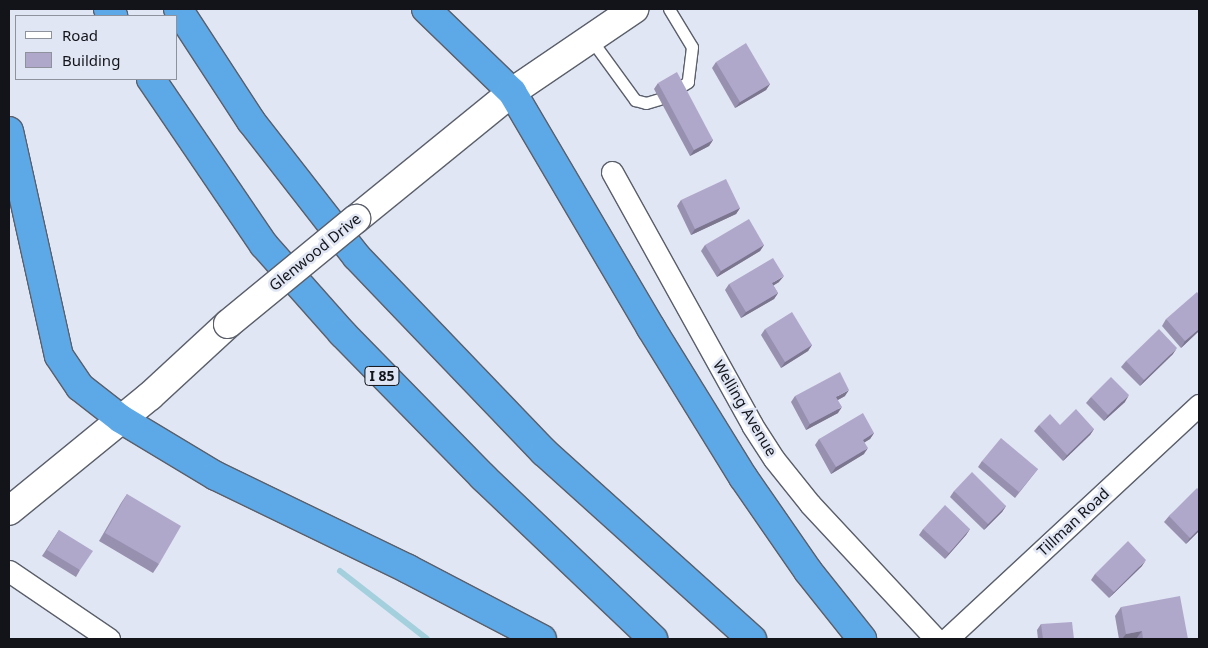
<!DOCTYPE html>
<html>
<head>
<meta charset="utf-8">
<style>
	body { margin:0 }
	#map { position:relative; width:1208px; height:648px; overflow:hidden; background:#e1e6f4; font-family:"Noto Sans",sans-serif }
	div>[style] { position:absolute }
	.stream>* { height:6px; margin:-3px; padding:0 3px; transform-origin:3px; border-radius:3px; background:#a4d0de }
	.roads { filter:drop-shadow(1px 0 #5a5f6b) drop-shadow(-1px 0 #5a5f6b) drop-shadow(0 1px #5a5f6b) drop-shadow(0 -1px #5a5f6b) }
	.lane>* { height:11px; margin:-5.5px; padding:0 5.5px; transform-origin:5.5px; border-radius:5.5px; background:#fff }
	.street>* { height:21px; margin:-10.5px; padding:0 10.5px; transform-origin:10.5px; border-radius:10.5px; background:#fff }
	.secondary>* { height:28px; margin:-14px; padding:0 14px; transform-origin:14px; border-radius:14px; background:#fff }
	.highway>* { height:28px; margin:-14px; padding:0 14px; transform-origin:14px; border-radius:14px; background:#5da9e7 }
	.bridges { filter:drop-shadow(1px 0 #5a5f6b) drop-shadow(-1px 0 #5a5f6b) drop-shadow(0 1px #5a5f6b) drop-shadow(0 -1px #5a5f6b) }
	.secondary-bridge>* { height:28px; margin:-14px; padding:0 14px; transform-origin:14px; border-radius:14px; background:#fff }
	.wall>* { inset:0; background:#9790af }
	.shaded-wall>* { inset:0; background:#7b768e }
	.building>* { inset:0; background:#b0a8cb }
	span { translate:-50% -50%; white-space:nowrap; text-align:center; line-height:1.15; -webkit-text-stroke:5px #e1e6f4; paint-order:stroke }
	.shield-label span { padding:1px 4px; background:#e1e6f4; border:1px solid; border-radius:4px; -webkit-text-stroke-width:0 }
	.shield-label { font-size:14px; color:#121419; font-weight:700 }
	.street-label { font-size:15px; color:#121419 }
	.frame { position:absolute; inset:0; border:10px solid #121419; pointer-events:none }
	.legend { position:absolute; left:15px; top:15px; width:162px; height:65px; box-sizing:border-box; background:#e1e6f4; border:1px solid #8e929c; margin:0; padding:6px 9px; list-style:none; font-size:15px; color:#121419 }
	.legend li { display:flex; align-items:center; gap:10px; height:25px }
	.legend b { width:25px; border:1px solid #8e929c }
</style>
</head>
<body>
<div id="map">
	<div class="stream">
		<i style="left:340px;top:571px;width:110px;rotate:38deg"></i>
	</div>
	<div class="roads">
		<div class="lane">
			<i style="left:669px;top:9px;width:44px;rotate:58.8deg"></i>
			<i style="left:692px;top:47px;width:35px;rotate:97deg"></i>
			<i style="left:688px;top:82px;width:12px;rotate:149deg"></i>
			<i style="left:590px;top:38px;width:77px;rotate:54deg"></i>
			<i style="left:635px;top:100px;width:11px;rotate:15deg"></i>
			<i style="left:646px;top:103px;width:14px;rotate:-17deg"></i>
		</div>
		<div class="street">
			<i style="left:612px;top:172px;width:289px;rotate:61deg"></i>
			<i style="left:752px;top:425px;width:40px;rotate:57.1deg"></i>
			<i style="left:774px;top:459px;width:58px;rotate:51.3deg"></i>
			<i style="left:810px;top:504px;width:185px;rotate:47deg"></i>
			<i style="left:9px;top:571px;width:121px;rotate:34.2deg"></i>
			<i style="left:947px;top:639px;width:344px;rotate:-42.9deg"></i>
		</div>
		<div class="secondary">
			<i style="left:356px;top:219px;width:201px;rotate:-39.1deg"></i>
			<i style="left:512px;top:92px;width:148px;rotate:-34.2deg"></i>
			<i style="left:9px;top:511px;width:182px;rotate:-39.2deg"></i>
			<i style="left:150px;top:396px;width:106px;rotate:-42.7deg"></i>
		</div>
		<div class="highway">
			<i style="left:108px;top:9px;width:9px;rotate:54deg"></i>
			<i style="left:178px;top:9px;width:134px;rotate:56.9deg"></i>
			<i style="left:251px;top:121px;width:172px;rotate:52.1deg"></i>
			<i style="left:357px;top:257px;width:270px;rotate:46.2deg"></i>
			<i style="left:544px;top:452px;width:280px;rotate:42deg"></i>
			<i style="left:426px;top:9px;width:120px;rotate:44deg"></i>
			<i style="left:512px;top:92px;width:274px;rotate:59.5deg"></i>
			<i style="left:651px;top:328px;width:175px;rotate:58.3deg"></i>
			<i style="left:743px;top:477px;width:114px;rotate:55.3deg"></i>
			<i style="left:808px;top:571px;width:87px;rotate:51.5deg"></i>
			<i style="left:151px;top:79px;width:201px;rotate:55.8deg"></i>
			<i style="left:264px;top:245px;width:118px;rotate:48.4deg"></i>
			<i style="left:342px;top:333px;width:202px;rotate:45.6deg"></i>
			<i style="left:483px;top:477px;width:235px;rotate:43.6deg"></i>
			<i style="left:9px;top:131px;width:230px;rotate:77.5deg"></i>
			<i style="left:59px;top:356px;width:37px;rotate:56deg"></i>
			<i style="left:80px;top:387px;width:52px;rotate:38deg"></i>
			<i style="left:121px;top:419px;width:111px;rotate:31deg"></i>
			<i style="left:216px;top:476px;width:213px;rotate:25.8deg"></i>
			<i style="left:408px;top:569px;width:151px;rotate:27.6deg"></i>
		</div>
	</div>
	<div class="bridges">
		<div class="secondary-bridge">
			<i style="left:228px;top:324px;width:166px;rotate:-39.4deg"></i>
		</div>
	</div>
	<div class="wall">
		<i style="clip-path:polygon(716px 62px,770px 84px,766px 90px,735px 108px,712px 68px)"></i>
		<i style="clip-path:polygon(658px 83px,713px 140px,709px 146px,690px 156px,654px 89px)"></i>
		<i style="clip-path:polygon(681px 200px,740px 208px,736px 214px,691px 235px,677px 206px)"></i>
		<i style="clip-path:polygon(705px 245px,764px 245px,760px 251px,717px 277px,701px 251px)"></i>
		<i style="clip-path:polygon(779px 282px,773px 285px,778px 293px,774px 299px,741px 318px,725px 290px,729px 284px)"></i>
		<i style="clip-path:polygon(1166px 319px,1199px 331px,1181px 348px,1162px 326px)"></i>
		<i style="clip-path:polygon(765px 329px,812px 345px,808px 351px,781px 368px,761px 335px)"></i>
		<i style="clip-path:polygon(1173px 354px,1140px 386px,1121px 367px,1126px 361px)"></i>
		<i style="clip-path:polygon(795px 396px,845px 396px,838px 400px,838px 413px,806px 430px,791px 402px)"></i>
		<i style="clip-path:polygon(1091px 397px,1125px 402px,1104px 421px,1086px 403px)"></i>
		<i style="clip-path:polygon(1039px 425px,1094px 429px,1090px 435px,1063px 461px,1034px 431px)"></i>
		<i style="clip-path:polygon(874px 433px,870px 439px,864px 442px,864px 454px,831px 474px,815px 445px,819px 439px)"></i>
		<i style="clip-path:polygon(982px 461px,1038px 469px,1015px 498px,978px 467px)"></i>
		<i style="clip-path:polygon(1199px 490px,1199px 531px,1186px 544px,1164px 522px,1169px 516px)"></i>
		<i style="clip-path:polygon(954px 491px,1006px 506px,1002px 512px,984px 530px,950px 497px)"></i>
		<i style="clip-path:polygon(127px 494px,159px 564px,153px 573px,99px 541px,121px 503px)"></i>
		<i style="clip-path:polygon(923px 529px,970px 529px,966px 535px,945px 559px,919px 535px)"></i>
		<i style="clip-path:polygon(59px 530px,80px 570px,76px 577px,42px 556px)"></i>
		<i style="clip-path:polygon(1142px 566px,1109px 598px,1091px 580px,1095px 574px)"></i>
		<i style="clip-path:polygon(1121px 607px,1188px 639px,1119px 639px,1115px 616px)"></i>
		<i style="clip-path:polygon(1041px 624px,1074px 639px,1038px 639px,1037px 630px)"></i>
	</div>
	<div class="shaded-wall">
		<i style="clip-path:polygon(770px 84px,766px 90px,735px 108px,740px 102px)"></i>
		<i style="clip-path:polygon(713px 140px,709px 146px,690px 156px,694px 150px)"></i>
		<i style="clip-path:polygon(740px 208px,736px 214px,691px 235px,695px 229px)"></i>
		<i style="clip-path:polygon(764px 245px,760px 251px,717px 277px,721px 271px)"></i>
		<i style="clip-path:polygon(784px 276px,779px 282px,768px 289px,772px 283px)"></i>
		<i style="clip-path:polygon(778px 293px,774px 299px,741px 318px,746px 312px)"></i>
		<i style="clip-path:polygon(1199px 329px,1199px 331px,1181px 348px,1185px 341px)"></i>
		<i style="clip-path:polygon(812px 345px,808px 351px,781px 368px,785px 362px)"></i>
		<i style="clip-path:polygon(1177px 348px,1173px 354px,1140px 386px,1144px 380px)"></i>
		<i style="clip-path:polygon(849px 390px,845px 396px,832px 403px,836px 397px)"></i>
		<i style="clip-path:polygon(1129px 395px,1125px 402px,1104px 421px,1108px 415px)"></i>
		<i style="clip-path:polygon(842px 407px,838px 413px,806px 430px,810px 424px)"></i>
		<i style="clip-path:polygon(1094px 429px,1090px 435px,1063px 461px,1067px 455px)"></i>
		<i style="clip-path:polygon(874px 433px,870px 439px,859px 446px,863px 440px)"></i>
		<i style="clip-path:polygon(868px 448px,864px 454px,831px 474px,836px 467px)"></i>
		<i style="clip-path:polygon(1006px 506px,1002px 512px,984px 530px,988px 524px)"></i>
		<i style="clip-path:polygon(970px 529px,966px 535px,945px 559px,949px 553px)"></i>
		<i style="clip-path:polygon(1199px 529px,1199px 531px,1186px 544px,1190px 538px)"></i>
		<i style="clip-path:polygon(1146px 560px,1142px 566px,1109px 598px,1114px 592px)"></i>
		<i style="clip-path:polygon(1142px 631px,1136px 639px,1122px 639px,1126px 634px)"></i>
	</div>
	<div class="building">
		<i style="clip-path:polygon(746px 43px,770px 84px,740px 102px,716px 62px)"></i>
		<i style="clip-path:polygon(677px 72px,713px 140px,694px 150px,658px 83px)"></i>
		<i style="clip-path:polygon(726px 179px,740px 208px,695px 229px,681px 200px)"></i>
		<i style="clip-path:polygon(749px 219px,764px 245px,721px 271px,705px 245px)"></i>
		<i style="clip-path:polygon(773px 258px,784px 276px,772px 283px,778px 293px,746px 312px,729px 284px)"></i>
		<i style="clip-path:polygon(1197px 292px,1199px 295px,1199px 329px,1185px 341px,1166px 319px)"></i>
		<i style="clip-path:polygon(792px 312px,812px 345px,785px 362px,765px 329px)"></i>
		<i style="clip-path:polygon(1159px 329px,1177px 348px,1144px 380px,1126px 361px)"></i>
		<i style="clip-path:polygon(840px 372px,849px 390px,836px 397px,842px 407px,810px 424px,795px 396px)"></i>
		<i style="clip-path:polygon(1111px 377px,1129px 395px,1108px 415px,1091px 397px)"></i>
		<i style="clip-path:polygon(1076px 409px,1094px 429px,1067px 455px,1039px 425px,1050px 414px,1060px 425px)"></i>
		<i style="clip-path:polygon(863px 413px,874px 433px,863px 440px,868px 448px,836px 467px,819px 439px)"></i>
		<i style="clip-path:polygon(1001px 438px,1038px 469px,1019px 492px,982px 461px)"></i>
		<i style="clip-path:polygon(972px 472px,1006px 506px,988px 524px,954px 491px)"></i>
		<i style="clip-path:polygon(1197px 488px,1199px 490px,1199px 529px,1190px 538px,1169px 516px)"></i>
		<i style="clip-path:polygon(127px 494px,181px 526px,159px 564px,105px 533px)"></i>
		<i style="clip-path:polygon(945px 505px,970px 529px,949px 553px,923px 529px)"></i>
		<i style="clip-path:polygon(59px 530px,93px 551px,80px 570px,47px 550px)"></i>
		<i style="clip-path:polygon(1128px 541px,1146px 560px,1114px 592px,1095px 574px)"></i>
		<i style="clip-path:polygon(1180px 596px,1188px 639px,1143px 639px,1142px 631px,1126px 634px,1121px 607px)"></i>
		<i style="clip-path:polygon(1072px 622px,1074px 639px,1043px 639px,1041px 624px)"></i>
	</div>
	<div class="shield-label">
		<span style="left:382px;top:376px">I 85</span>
	</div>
	<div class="street-label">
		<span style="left:315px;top:252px;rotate:-39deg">Glenwood Drive</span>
		<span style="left:745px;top:408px;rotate:59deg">Welling Avenue</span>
		<span style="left:1073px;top:522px;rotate:-43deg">Tillman Road</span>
	</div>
	<div class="frame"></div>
	<ul class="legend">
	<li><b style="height:6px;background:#fff"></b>Road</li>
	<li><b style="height:14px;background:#b0a8cb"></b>Building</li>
	</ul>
</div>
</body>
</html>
